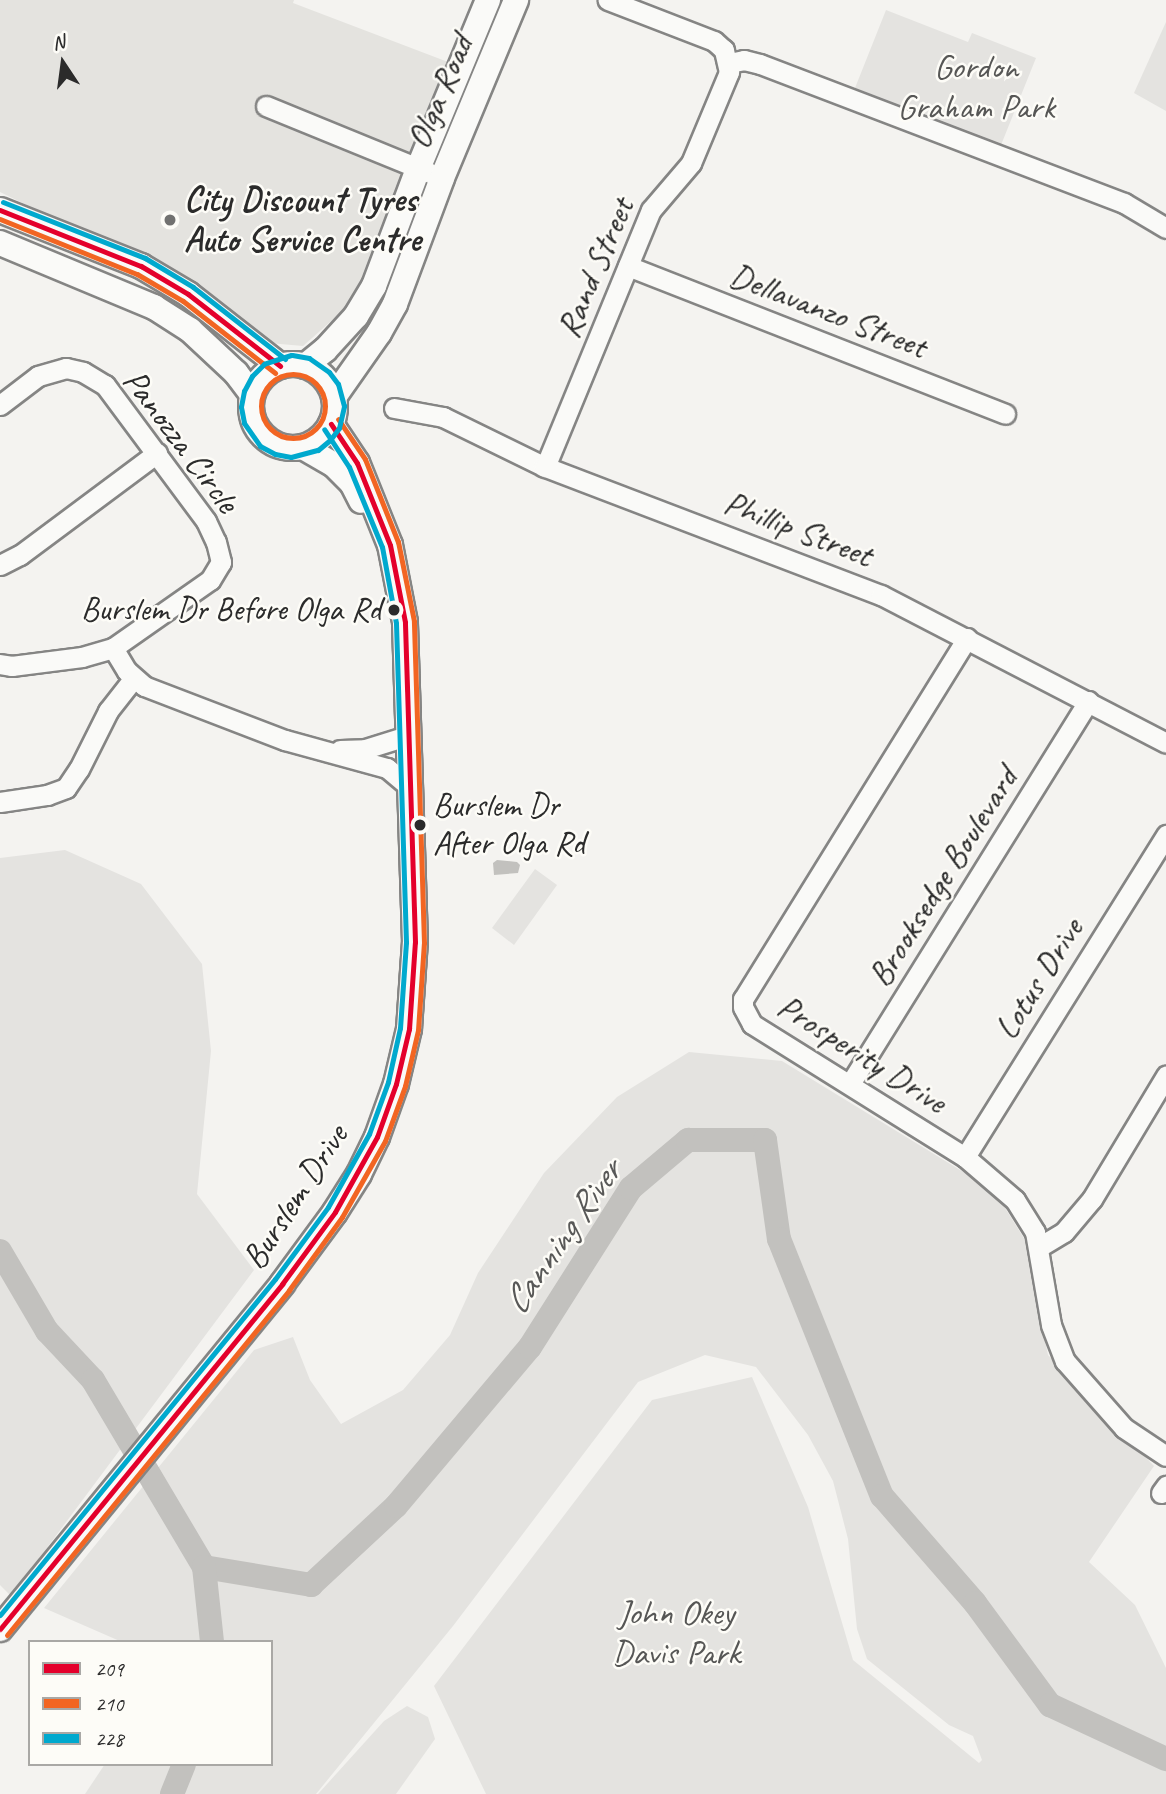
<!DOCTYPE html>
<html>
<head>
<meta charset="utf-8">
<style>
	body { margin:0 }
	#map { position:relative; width:1166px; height:1794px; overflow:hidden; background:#f4f3f0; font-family:Caveat,sans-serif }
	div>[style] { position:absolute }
	.built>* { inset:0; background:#e4e3df }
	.green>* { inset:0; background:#e4e3e0 }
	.water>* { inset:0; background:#c2c1be }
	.river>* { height:24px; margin:-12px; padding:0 12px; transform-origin:12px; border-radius:12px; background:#c2c1be }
	.roads { filter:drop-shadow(2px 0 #858584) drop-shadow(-2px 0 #858584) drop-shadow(0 2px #858584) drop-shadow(0 -2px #858584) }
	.minor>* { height:19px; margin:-9.5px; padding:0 9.5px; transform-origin:9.5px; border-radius:9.5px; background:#fafaf8 }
	.major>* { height:24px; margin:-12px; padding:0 12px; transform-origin:12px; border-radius:12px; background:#fafaf8 }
	.major>.ring { margin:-12px; padding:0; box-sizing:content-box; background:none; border:24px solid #fafaf8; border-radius:50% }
	.bus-1>* { height:5px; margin:-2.5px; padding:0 2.5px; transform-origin:2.5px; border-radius:2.5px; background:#e4002b }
	.bus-2>* { height:5px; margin:-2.5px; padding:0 2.5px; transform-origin:2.5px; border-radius:2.5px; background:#f26522 }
	.bus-2>.ring { margin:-2.5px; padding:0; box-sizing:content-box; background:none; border:5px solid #f26522; border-radius:50% }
	.bus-3>* { height:5px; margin:-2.5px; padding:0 2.5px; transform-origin:2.5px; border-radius:2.5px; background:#00a9ce }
	.dots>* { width:19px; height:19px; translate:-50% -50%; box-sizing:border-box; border:4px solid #fdfcf7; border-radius:50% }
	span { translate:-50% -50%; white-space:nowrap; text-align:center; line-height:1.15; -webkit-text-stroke:5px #fdfcf7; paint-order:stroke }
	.bus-label { font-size:33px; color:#2b2b2b }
	.right { translate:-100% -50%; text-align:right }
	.left { translate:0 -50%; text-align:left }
	.park-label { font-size:35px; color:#565655 }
	.street-label { font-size:35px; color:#2b2b2b }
	.poi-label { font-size:35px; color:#2b2b2b; font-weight:700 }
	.water-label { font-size:37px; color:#585857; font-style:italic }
	.legend { position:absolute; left:28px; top:1640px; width:245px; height:126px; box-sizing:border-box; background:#fdfcf7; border:2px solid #a9a8a5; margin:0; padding:9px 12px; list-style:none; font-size:21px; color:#2b2b2b }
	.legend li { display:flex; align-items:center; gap:14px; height:35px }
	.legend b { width:35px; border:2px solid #a9a8a5 }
	.north { position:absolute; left:28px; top:28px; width:70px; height:70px; -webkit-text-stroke:5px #fdfcf7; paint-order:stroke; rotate:347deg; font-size:19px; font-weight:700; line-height:28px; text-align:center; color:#2b2b2b }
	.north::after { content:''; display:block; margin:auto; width:24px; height:32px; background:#2b2b2b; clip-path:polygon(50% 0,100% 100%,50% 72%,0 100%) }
</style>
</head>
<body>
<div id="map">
	<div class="built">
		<i style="clip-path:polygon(0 0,294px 0,293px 3px,448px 62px,363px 293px,303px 346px,269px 343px,98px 240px,0 192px)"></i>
	</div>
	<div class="green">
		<i style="clip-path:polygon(886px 10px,968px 42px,972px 33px,1036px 58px,1001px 145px,855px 88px)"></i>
		<i style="clip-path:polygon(1166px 22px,1166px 111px,1134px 93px)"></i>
		<i style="clip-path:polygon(65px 850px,141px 884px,202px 964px,211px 1051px,197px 1194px,254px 1270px,11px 1596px,0 1585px,0 858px)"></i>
		<i style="clip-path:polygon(535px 869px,557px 885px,514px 945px,492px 928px)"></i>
		<i style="clip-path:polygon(689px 1052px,782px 1061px,965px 1173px,1002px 1203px,1025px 1240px,1048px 1355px,1154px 1466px,1089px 1562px,1135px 1605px,1166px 1668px,1166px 1794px,486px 1794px,434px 1686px,652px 1400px,752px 1377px,808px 1507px,853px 1660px,979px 1763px,982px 1760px,973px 1736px,949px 1725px,867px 1659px,857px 1629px,848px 1539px,833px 1481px,808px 1435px,756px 1367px,705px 1355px,638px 1382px,453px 1626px,316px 1794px,85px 1794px,105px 1764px,271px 1764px,271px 1642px,122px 1642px,44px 1608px,254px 1350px,293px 1337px,310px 1380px,341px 1424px,403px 1390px,450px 1335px,478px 1273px,544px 1173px,617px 1097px)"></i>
		<i style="clip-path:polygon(407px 1706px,428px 1717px,435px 1739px,396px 1794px,318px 1794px,384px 1721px)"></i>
	</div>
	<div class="water">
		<i style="clip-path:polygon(497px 860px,517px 862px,520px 865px,518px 873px,494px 875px,493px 863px)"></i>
	</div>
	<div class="river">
		<i style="left:0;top:1251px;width:93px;rotate:59.6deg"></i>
		<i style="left:47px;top:1331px;width:67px;rotate:46.8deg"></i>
		<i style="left:93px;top:1380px;width:217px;rotate:59.3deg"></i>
		<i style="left:204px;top:1567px;width:109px;rotate:9.5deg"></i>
		<i style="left:311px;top:1585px;width:116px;rotate:-42.9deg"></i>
		<i style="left:396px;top:1506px;width:208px;rotate:-49.9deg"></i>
		<i style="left:530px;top:1347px;width:188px;rotate:-57.6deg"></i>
		<i style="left:631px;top:1188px;width:75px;rotate:-40.1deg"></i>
		<i style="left:688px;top:1140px;width:77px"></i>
		<i style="left:765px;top:1140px;width:100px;rotate:82deg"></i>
		<i style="left:779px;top:1239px;width:277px;rotate:68.2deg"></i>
		<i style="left:882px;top:1496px;width:142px;rotate:49deg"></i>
		<i style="left:975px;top:1603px;width:127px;rotate:53.7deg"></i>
		<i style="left:1050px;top:1705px;width:128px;rotate:25deg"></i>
		<i style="left:204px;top:1567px;width:75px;rotate:83.9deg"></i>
		<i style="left:172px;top:1794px;width:32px;rotate:-68deg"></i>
	</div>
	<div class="roads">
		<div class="minor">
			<i style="left:729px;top:63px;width:15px;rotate:-11deg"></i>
			<i style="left:744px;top:60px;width:16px;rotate:14deg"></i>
			<i style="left:760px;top:64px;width:390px;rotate:20.9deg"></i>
			<i style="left:1124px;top:203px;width:49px;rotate:30.8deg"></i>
			<i style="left:266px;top:106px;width:177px;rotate:22.2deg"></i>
			<i style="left:628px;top:266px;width:405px;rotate:21.4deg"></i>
			<i style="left:0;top:405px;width:48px;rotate:-37.3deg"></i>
			<i style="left:38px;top:376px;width:29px;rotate:-16deg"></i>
			<i style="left:66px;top:368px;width:17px;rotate:13deg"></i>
			<i style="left:83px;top:372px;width:26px;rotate:31deg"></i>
			<i style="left:105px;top:385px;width:169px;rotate:53.4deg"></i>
			<i style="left:206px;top:521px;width:23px;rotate:65deg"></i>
			<i style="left:216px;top:542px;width:21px;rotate:76deg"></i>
			<i style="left:221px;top:562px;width:21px;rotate:121deg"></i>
			<i style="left:210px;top:580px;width:118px;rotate:145deg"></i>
			<i style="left:113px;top:648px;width:32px;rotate:164deg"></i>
			<i style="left:82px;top:657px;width:71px;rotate:172.7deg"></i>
			<i style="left:12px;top:666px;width:12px;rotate:-171deg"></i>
			<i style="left:394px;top:408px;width:50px;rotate:10.4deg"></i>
			<i style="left:443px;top:417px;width:111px;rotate:26.1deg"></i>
			<i style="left:543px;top:466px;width:362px;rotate:20.9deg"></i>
			<i style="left:881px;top:595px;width:321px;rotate:27.4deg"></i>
			<i style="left:545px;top:467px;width:278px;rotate:-67.6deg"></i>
			<i style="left:651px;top:210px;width:62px;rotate:-49.6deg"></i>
			<i style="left:691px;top:163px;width:99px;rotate:-67.3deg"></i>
			<i style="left:729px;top:72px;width:23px;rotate:-103deg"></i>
			<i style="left:724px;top:50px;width:13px;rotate:-138deg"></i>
			<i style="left:714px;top:41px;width:114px;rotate:-158.9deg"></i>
			<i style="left:0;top:565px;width:22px;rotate:-27deg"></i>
			<i style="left:20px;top:555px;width:171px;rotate:-36.7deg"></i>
			<i style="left:967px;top:638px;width:425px;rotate:121.8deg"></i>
			<i style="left:743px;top:999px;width:8px;rotate:90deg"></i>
			<i style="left:743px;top:1007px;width:19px;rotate:62deg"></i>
			<i style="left:752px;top:1024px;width:251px;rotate:32deg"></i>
			<i style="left:965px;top:1157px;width:66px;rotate:40.7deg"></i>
			<i style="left:1015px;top:1200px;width:38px;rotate:58deg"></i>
			<i style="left:1035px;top:1232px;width:94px;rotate:80.2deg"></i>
			<i style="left:1051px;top:1325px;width:39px;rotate:69deg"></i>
			<i style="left:1065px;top:1361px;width:89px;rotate:48.6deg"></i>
			<i style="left:1124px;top:1428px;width:50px;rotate:33.7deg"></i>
			<i style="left:113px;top:648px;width:27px;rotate:59deg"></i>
			<i style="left:127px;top:671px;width:23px;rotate:41deg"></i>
			<i style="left:144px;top:686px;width:151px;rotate:21deg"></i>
			<i style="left:285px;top:740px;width:106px;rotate:15.4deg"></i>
			<i style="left:387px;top:768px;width:31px;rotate:40deg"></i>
			<i style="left:340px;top:750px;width:25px;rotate:-2deg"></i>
			<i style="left:365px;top:749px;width:47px;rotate:-17.3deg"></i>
			<i style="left:0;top:802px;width:48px;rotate:-8.5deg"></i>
			<i style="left:47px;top:795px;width:20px;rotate:-20deg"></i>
			<i style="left:66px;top:788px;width:23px;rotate:-56deg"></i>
			<i style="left:79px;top:769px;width:65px;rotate:-63.4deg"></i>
			<i style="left:108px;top:711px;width:42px;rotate:-51.8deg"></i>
			<i style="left:850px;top:1084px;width:451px;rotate:-58.1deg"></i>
			<i style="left:965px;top:1157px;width:380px;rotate:-58deg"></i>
			<i style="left:1039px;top:1247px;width:29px;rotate:-31deg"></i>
			<i style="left:1064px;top:1232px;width:43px;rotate:-49.7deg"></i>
			<i style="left:1092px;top:1199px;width:144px;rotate:-59deg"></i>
			<i style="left:1161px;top:1493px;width:9px;rotate:-54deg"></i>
		</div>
		<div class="major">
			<i style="left:0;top:210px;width:152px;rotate:21.7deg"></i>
			<i style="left:141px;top:266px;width:55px;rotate:30.8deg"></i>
			<i style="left:188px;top:294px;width:117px;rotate:38deg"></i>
			<i style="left:0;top:243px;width:167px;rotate:22.6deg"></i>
			<i style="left:154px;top:307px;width:43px;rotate:32.6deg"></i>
			<i style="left:190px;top:330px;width:63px;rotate:43.1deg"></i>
			<i style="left:236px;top:373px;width:26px;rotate:53deg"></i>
			<i class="ring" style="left:251px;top:364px;width:60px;height:60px"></i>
			<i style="left:305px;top:366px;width:26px;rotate:-39deg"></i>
			<i style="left:325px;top:350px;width:46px;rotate:-47.6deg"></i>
			<i style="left:356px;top:316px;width:35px;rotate:-59deg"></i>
			<i style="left:374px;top:286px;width:125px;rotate:-69.4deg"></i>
			<i style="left:418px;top:169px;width:183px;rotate:-67.5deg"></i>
			<i style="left:334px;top:397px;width:78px;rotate:-54.9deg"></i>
			<i style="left:379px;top:333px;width:33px;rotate:-61deg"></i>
			<i style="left:395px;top:304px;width:134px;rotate:-69.5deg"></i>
			<i style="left:442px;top:178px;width:193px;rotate:-67.4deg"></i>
			<i style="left:303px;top:447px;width:36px;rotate:30deg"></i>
			<i style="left:334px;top:465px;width:25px;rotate:45deg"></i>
			<i style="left:352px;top:483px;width:20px;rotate:63deg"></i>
			<i style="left:0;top:1629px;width:446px;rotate:-50.7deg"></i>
			<i style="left:282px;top:1284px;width:89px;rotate:-53.6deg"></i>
			<i style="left:335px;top:1212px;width:45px;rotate:-57.7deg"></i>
			<i style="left:359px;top:1174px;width:41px;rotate:-64.1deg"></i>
			<i style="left:377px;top:1137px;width:56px;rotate:-70.3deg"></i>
			<i style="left:396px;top:1084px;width:57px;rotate:-76.7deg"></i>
			<i style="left:409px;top:1029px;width:87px;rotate:-86.1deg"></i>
			<i style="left:415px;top:942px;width:320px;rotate:-91.8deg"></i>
			<i style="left:405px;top:622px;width:78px;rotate:-101deg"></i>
			<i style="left:390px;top:545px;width:88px;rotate:-111.9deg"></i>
			<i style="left:357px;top:463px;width:47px;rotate:-123.7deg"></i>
		</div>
	</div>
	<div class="bus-1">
		<i style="left:0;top:210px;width:152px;rotate:21.7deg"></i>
		<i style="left:141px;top:266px;width:55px;rotate:30.8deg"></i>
		<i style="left:188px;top:294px;width:117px;rotate:38deg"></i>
		<i style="left:0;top:1629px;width:446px;rotate:-50.7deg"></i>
		<i style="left:282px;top:1284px;width:89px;rotate:-53.6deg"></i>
		<i style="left:335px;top:1212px;width:86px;rotate:-60.8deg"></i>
		<i style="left:377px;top:1137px;width:56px;rotate:-70.3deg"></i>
		<i style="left:396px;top:1084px;width:57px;rotate:-76.7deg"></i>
		<i style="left:409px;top:1029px;width:87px;rotate:-86.1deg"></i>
		<i style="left:415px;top:942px;width:320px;rotate:-91.8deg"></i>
		<i style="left:405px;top:622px;width:78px;rotate:-101deg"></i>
		<i style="left:390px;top:545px;width:88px;rotate:-111.9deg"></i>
		<i style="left:357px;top:463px;width:47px;rotate:-123.7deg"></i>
	</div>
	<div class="bus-2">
		<i style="left:0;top:219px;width:148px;rotate:21.9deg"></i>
		<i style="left:137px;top:274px;width:53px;rotate:30.4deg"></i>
		<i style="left:183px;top:301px;width:117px;rotate:38deg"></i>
		<i class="ring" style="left:261px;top:374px;width:59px;height:59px"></i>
		<i style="left:7px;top:1635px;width:446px;rotate:-50.7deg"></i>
		<i style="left:289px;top:1290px;width:90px;rotate:-54deg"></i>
		<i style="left:342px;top:1217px;width:87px;rotate:-60.5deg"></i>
		<i style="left:385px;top:1141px;width:59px;rotate:-70deg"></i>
		<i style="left:405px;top:1086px;width:57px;rotate:-76.9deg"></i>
		<i style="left:418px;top:1030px;width:87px;rotate:-86.1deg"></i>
		<i style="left:424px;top:943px;width:322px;rotate:-91.8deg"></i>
		<i style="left:414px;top:621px;width:81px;rotate:-101.4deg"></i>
		<i style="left:398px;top:542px;width:89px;rotate:-111.7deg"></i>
		<i style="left:365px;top:459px;width:48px;rotate:-124deg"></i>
	</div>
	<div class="bus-3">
		<i style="left:3px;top:202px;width:153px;rotate:21.5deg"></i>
		<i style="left:145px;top:258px;width:56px;rotate:31.1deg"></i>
		<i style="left:193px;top:287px;width:117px;rotate:38deg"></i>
		<i style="left:291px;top:355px;width:28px;rotate:162deg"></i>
		<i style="left:264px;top:364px;width:17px;rotate:135deg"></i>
		<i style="left:252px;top:376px;width:17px;rotate:118deg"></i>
		<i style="left:244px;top:391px;width:16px;rotate:101deg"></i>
		<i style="left:241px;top:407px;width:16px;rotate:79deg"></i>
		<i style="left:244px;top:423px;width:28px;rotate:55deg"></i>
		<i style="left:260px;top:446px;width:17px;rotate:28deg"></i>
		<i style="left:275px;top:454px;width:16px;rotate:11deg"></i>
		<i style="left:291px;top:457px;width:28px;rotate:-15deg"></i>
		<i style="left:318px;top:450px;width:16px;rotate:-40deg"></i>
		<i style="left:330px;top:440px;width:15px;rotate:-53deg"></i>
		<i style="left:339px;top:428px;width:23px;rotate:-77deg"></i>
		<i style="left:344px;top:406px;width:23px;rotate:-105deg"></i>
		<i style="left:338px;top:384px;width:15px;rotate:-127deg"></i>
		<i style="left:329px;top:372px;width:24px;rotate:-145deg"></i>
		<i style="left:309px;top:358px;width:17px;rotate:-170deg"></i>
		<i style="left:0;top:1615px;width:434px;rotate:-50.7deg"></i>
		<i style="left:275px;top:1279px;width:89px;rotate:-53.6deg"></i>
		<i style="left:328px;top:1207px;width:84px;rotate:-60.7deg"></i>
		<i style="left:369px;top:1134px;width:55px;rotate:-69.9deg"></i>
		<i style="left:388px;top:1082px;width:55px;rotate:-77.5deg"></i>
		<i style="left:400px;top:1028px;width:86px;rotate:-86deg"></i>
		<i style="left:406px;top:942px;width:319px;rotate:-91.8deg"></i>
		<i style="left:396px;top:623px;width:77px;rotate:-100.4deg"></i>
		<i style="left:382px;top:547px;width:87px;rotate:-112.4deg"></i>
		<i style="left:349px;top:467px;width:45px;rotate:-123.3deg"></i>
	</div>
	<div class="dots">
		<i style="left:170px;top:220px;background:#717170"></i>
		<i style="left:394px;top:610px;background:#2b2b2b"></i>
		<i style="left:420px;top:825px;background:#2b2b2b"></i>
	</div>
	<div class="bus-label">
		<span class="right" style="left:381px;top:610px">Burslem Dr Before Olga Rd</span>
		<span class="left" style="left:433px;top:825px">Burslem Dr<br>After Olga Rd</span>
	</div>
	<div class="park-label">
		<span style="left:976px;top:87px">Gordon<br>Graham Park</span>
		<span style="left:676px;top:1633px">John Okey<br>Davis Park</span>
	</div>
	<div class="street-label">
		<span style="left:440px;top:92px;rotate:-67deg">Olga Road</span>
		<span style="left:595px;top:268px;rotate:-67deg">Rand Street</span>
		<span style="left:828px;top:311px;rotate:21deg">Dellavanzo Street</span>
		<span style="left:181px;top:441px;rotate:53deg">Panozza Circle</span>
		<span style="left:798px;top:529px;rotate:21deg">Phillip Street</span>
		<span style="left:943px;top:877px;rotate:-58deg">Brooksedge Boulevard</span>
		<span style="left:1039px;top:979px;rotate:-58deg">Lotus Drive</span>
		<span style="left:862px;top:1054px;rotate:32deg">Prosperity Drive</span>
		<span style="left:295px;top:1197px;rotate:-57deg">Burslem Drive</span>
	</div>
	<div class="poi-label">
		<span class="left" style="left:184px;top:220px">City Discount Tyres<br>Auto Service Centre</span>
	</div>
	<div class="water-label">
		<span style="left:562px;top:1237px;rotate:-55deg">Canning River</span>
	</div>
	<ul class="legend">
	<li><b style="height:9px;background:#e4002b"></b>209</li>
	<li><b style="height:9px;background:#f26522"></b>210</li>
	<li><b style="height:9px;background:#00a9ce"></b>228</li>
	</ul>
	<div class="north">N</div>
</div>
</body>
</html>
